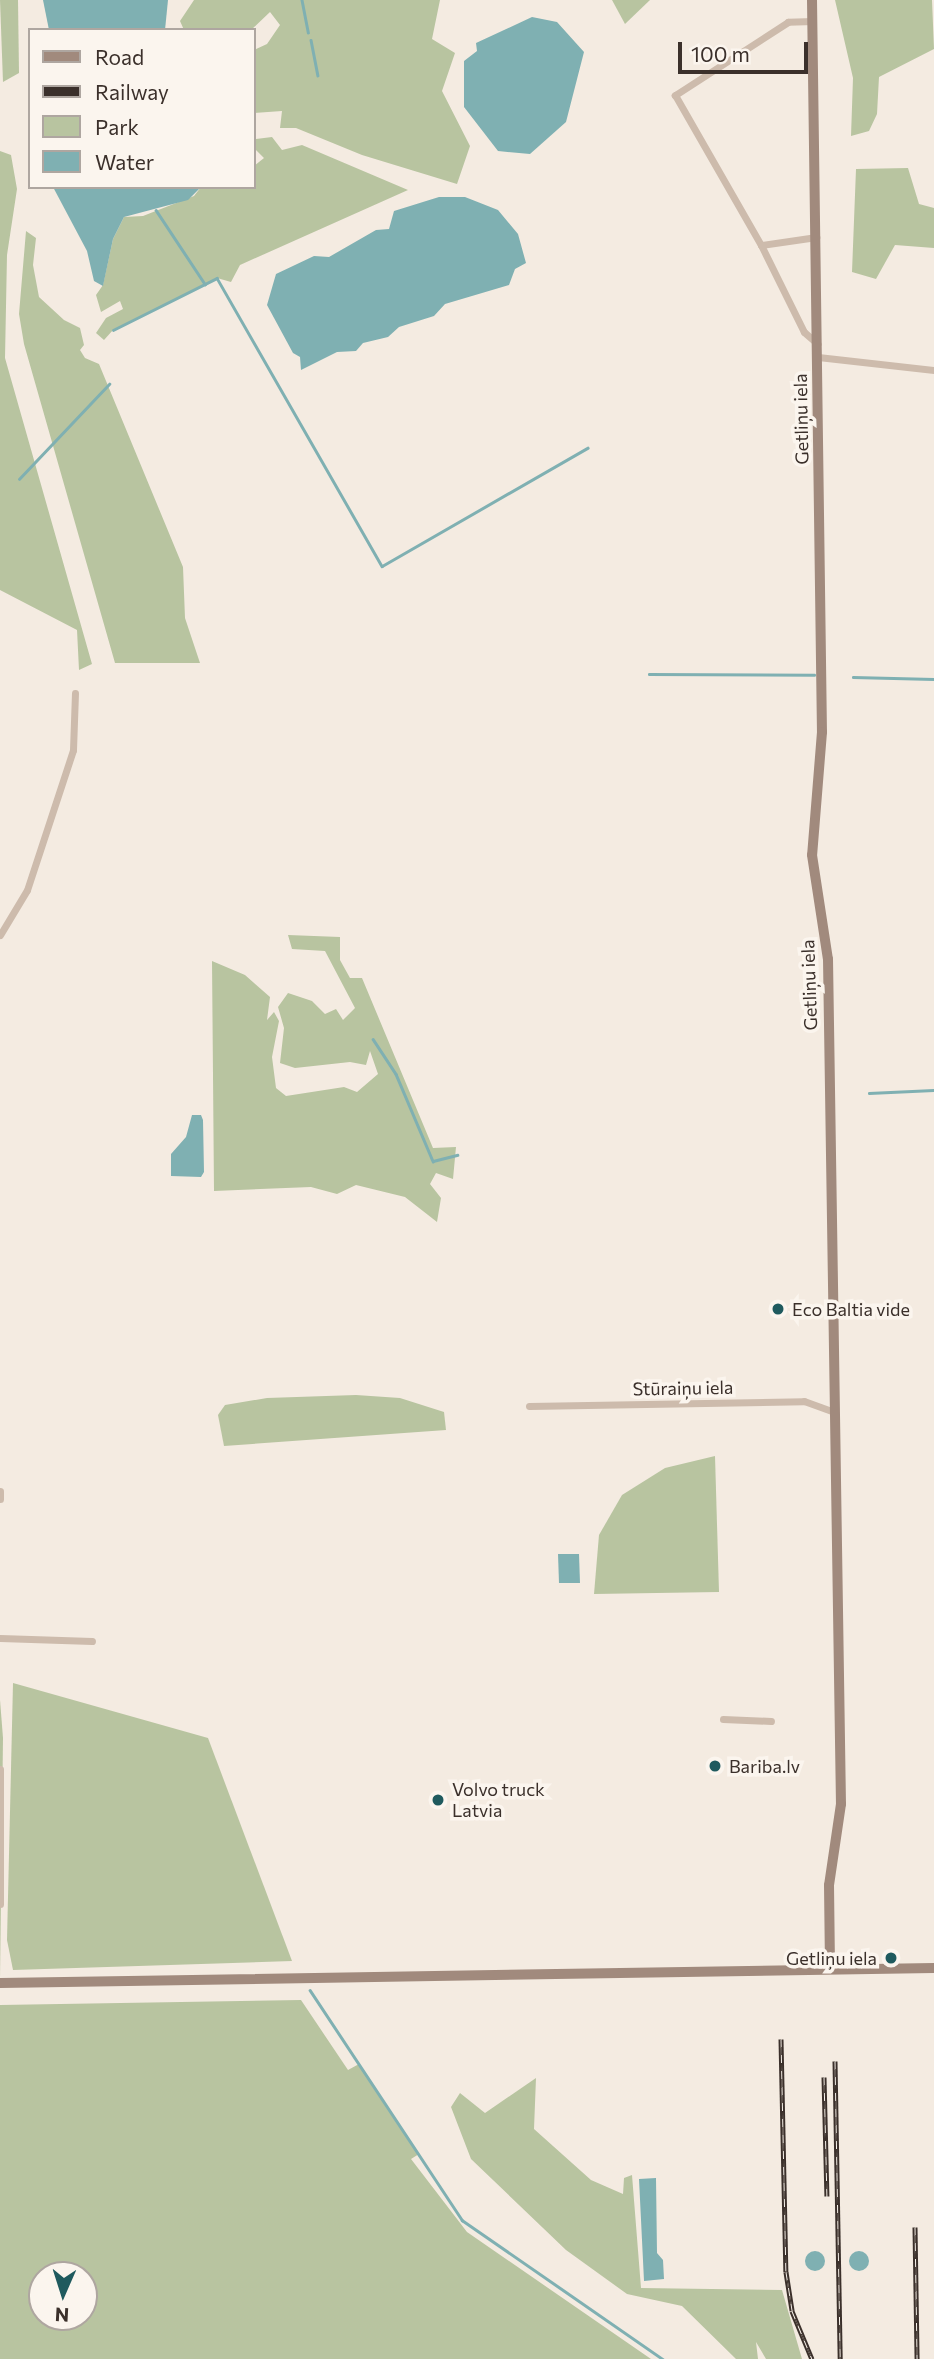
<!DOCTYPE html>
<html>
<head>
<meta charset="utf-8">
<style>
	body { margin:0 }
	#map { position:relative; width:934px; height:2359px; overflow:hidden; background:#f4ebe1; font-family:Commissioner,sans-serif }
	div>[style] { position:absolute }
	.green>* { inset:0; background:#b8c4a0 }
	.water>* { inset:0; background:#7fb0b2 }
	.round { border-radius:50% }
	.stream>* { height:2.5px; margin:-1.25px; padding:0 1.25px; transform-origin:1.25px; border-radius:1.25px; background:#7fb0b2 }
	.street>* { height:7px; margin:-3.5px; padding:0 3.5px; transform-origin:3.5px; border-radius:3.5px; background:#cdbbac }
	.secondary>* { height:10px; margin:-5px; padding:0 5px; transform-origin:5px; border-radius:5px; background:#a18a7d }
	.rail>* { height:5px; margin-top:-2.5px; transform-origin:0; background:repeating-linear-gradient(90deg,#fbf5ee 0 8px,#3b302b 0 16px); box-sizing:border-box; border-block:2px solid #3b302b }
	.dots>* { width:19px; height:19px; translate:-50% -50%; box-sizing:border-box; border:4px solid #fbf5ee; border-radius:50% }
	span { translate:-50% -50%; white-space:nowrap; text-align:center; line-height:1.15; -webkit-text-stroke:7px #fbf5ee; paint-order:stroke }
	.street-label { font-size:18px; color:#3b302b }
	.poi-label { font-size:18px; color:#3b302b }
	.left { translate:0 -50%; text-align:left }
	.right { translate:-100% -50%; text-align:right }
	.legend { position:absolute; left:28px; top:28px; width:228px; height:161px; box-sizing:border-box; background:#fbf5ee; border:2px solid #aea6a0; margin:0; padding:9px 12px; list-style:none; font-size:21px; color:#3b302b }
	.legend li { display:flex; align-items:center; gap:14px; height:35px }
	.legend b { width:35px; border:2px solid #aea6a0 }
	.north { position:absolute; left:28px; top:2261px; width:70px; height:70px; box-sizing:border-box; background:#fbf5ee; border:2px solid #aea6a0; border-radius:50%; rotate:183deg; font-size:19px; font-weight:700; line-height:28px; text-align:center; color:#3b302b }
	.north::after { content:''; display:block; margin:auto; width:24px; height:32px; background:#1f5a5e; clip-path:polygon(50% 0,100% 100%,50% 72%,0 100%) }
	.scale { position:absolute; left:678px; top:42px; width:130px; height:32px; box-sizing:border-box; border:4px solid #3b302b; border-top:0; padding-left:9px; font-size:21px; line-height:24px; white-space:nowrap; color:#3b302b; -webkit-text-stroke:5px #fbf5ee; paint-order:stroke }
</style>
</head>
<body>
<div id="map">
	<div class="green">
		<i style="clip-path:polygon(0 0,18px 0,19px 73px,3px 82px)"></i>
		<i style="clip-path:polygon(194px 0,440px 0,432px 39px,455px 53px,442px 91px,470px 146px,457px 184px,362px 155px,296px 128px,280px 128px,282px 111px,254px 113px,254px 50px,267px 44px,280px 25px,270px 12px,251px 30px,184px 30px,180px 21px)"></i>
		<i style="clip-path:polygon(612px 0,650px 0,625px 24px)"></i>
		<i style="clip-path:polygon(835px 0,932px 0,934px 49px,879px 77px,877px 114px,869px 131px,851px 136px,853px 78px)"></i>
		<i style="clip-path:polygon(272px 137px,282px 150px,302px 145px,408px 190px,240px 265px,231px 282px,217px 278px,113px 330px,104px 340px,96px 333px,106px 318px,123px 309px,120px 301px,101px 312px,96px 295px,103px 285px,113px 239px,124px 217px,143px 216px,194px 196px,201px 187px,254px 187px,254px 166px,264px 158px,255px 149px,256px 139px)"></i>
		<i style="clip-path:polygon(0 151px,11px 155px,17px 189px,7px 255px,5px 358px,92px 664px,79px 670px,77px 630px,0 590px)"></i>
		<i style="clip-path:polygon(908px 168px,919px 204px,934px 208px,934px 248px,895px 245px,876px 279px,852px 272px,856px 169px)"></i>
		<i style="clip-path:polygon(26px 231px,36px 238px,33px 265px,39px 297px,64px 320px,80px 328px,84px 345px,80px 350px,85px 358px,99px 364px,183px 567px,185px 618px,200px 663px,115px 663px,24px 344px,19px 314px)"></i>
		<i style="clip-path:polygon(288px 935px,340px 937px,340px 960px,350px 978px,362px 978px,433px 1148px,456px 1147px,453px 1179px,436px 1173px,430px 1184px,441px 1198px,437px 1222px,405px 1197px,356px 1185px,337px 1194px,311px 1187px,214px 1191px,212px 961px,245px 975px,270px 997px,267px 1020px,274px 1012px,279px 1021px,272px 1057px,276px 1088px,286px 1096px,344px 1087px,357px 1092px,378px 1074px,370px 1051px,366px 1065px,350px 1062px,295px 1068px,280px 1063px,284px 1028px,278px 1007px,288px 993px,312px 1001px,325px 1014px,336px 1009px,343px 1020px,355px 1008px,325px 951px,292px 949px)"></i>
		<i style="clip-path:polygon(356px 1395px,400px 1398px,444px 1412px,446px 1430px,224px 1446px,218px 1415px,225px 1405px,267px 1398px)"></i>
		<i style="clip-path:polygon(715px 1456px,719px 1592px,594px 1594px,599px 1535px,622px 1495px,665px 1468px)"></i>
		<i style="clip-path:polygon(13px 1683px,208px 1738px,292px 1961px,13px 1970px,7px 1940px)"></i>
		<i style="clip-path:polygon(0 1700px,3px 1738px,0 1978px)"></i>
		<i style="clip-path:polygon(evenodd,301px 2000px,348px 2070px,359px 2064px,419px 2154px,411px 2159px,467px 2232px,651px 2359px,0 2359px,0 2005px,301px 2000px,42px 2275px,84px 2275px,84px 2317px,42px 2317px,42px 2275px)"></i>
		<i style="clip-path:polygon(536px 2078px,534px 2129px,591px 2180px,623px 2194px,624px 2178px,632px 2175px,641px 2288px,782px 2290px,802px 2359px,766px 2359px,756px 2342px,758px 2359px,736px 2359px,682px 2306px,627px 2294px,566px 2250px,471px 2159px,451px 2107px,460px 2093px,485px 2113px)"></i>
	</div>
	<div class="water">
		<i style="clip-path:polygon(43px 0,168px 0,165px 30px,49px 30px)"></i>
		<i style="clip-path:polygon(532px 17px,557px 22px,584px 52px,566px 122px,530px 154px,498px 151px,464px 107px,464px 61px,477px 51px,476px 43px)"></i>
		<i style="clip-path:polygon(53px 187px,201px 187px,188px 200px,124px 217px,113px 239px,103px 286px,94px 281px,87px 251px)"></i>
		<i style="clip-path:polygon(439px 197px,465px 197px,498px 210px,518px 234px,526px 263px,515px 269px,509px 285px,445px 304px,434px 316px,399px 327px,388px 337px,363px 343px,356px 351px,337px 352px,301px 370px,300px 357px,293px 353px,267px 305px,276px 274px,314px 256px,329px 257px,376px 230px,389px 229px,394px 211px)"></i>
		<i style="clip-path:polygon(192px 1115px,201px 1115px,203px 1120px,204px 1172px,201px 1177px,171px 1176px,171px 1154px,186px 1137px)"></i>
		<i style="clip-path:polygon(558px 1554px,579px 1554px,580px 1583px,559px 1583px)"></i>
		<i style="clip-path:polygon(656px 2178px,657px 2253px,663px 2260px,664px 2279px,644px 2281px,639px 2179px)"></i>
		<i class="round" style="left:805px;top:2251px;width:20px;height:20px"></i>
		<i class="round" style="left:849px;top:2251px;width:20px;height:20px"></i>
	</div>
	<div class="stream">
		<i style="left:302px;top:0;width:33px;rotate:79deg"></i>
		<i style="left:311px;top:40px;width:36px;rotate:79deg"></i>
		<i style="left:156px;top:210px;width:89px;rotate:56.5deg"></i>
		<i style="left:113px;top:330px;width:116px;rotate:-26.6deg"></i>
		<i style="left:217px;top:278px;width:332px;rotate:60.2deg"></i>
		<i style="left:382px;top:566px;width:237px;rotate:-29.9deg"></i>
		<i style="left:19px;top:479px;width:131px;rotate:-46.5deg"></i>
		<i style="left:649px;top:674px;width:165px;rotate:0.3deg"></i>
		<i style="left:853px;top:677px;width:81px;rotate:1.4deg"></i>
		<i style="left:373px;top:1039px;width:42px;rotate:56.7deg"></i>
		<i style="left:396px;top:1074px;width:95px;rotate:67deg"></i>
		<i style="left:433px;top:1161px;width:25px;rotate:-14deg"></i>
		<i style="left:869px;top:1093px;width:65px;rotate:-2.6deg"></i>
		<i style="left:310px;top:1990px;width:276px;rotate:56.5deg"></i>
		<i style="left:462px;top:2220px;width:244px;rotate:34.7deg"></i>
	</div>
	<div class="street">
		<i style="left:813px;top:21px;width:25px;rotate:178deg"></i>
		<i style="left:788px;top:22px;width:135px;rotate:147.1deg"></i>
		<i style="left:675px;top:95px;width:173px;rotate:60.2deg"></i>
		<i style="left:761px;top:245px;width:97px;rotate:63.7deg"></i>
		<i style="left:804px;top:332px;width:18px;rotate:41deg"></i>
		<i style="left:761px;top:245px;width:56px;rotate:-8.3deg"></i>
		<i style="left:818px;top:357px;width:117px;rotate:6.4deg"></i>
		<i style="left:0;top:935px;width:52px;rotate:-59deg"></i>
		<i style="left:27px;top:890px;width:147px;rotate:-71.8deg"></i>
		<i style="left:73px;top:750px;width:57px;rotate:-88deg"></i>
		<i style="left:529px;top:1406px;width:275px;rotate:-1deg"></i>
		<i style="left:804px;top:1401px;width:33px;rotate:20deg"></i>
		<i style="left:0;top:1491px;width:8px;rotate:90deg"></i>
		<i style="left:0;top:1638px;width:92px;rotate:1.9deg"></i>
		<i style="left:723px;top:1719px;width:48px;rotate:2.4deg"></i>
		<i style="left:0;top:1769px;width:135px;rotate:90deg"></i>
	</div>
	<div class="secondary">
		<i style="left:812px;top:0;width:732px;rotate:89.22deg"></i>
		<i style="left:822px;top:732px;width:123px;rotate:94.6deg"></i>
		<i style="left:812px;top:855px;width:105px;rotate:81.3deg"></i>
		<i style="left:828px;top:959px;width:845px;rotate:89.12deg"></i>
		<i style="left:841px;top:1804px;width:82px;rotate:98.4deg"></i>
		<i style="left:829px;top:1885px;width:84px;rotate:89.3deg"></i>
		<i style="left:0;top:1983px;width:934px;rotate:-0.92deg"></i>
	</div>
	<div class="rail">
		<i style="left:781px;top:2039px;width:233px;rotate:88.8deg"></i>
		<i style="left:786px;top:2272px;width:39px;rotate:81deg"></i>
		<i style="left:792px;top:2311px;width:52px;rotate:67.4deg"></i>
		<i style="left:835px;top:2061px;width:298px;rotate:89deg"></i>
		<i style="left:824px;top:2077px;width:119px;rotate:88.6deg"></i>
		<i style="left:915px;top:2227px;width:132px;rotate:89.1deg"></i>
	</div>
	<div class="dots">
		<i style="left:778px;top:1309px;background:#1f5a5e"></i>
		<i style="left:715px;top:1766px;background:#1f5a5e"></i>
		<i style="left:438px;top:1800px;background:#1f5a5e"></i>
		<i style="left:891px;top:1958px;background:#1f5a5e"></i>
	</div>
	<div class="street-label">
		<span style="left:801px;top:419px;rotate:-91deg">Getliņu iela</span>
		<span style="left:809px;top:985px;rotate:-92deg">Getliņu iela</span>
		<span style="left:683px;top:1388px;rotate:-1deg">Stūraiņu iela</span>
	</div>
	<div class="poi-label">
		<span class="left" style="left:792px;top:1309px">Eco Baltia vide</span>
		<span class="left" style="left:729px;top:1766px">Bariba.lv</span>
		<span class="left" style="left:452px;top:1800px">Volvo truck<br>Latvia</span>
		<span class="right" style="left:877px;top:1958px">Getliņu iela</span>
	</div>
	<ul class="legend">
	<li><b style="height:9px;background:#a18a7d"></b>Road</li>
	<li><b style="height:9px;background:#3b302b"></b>Railway</li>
	<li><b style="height:19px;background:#b8c4a0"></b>Park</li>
	<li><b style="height:19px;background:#7fb0b2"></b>Water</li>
	</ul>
	<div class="north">N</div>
	<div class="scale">100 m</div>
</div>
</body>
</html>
